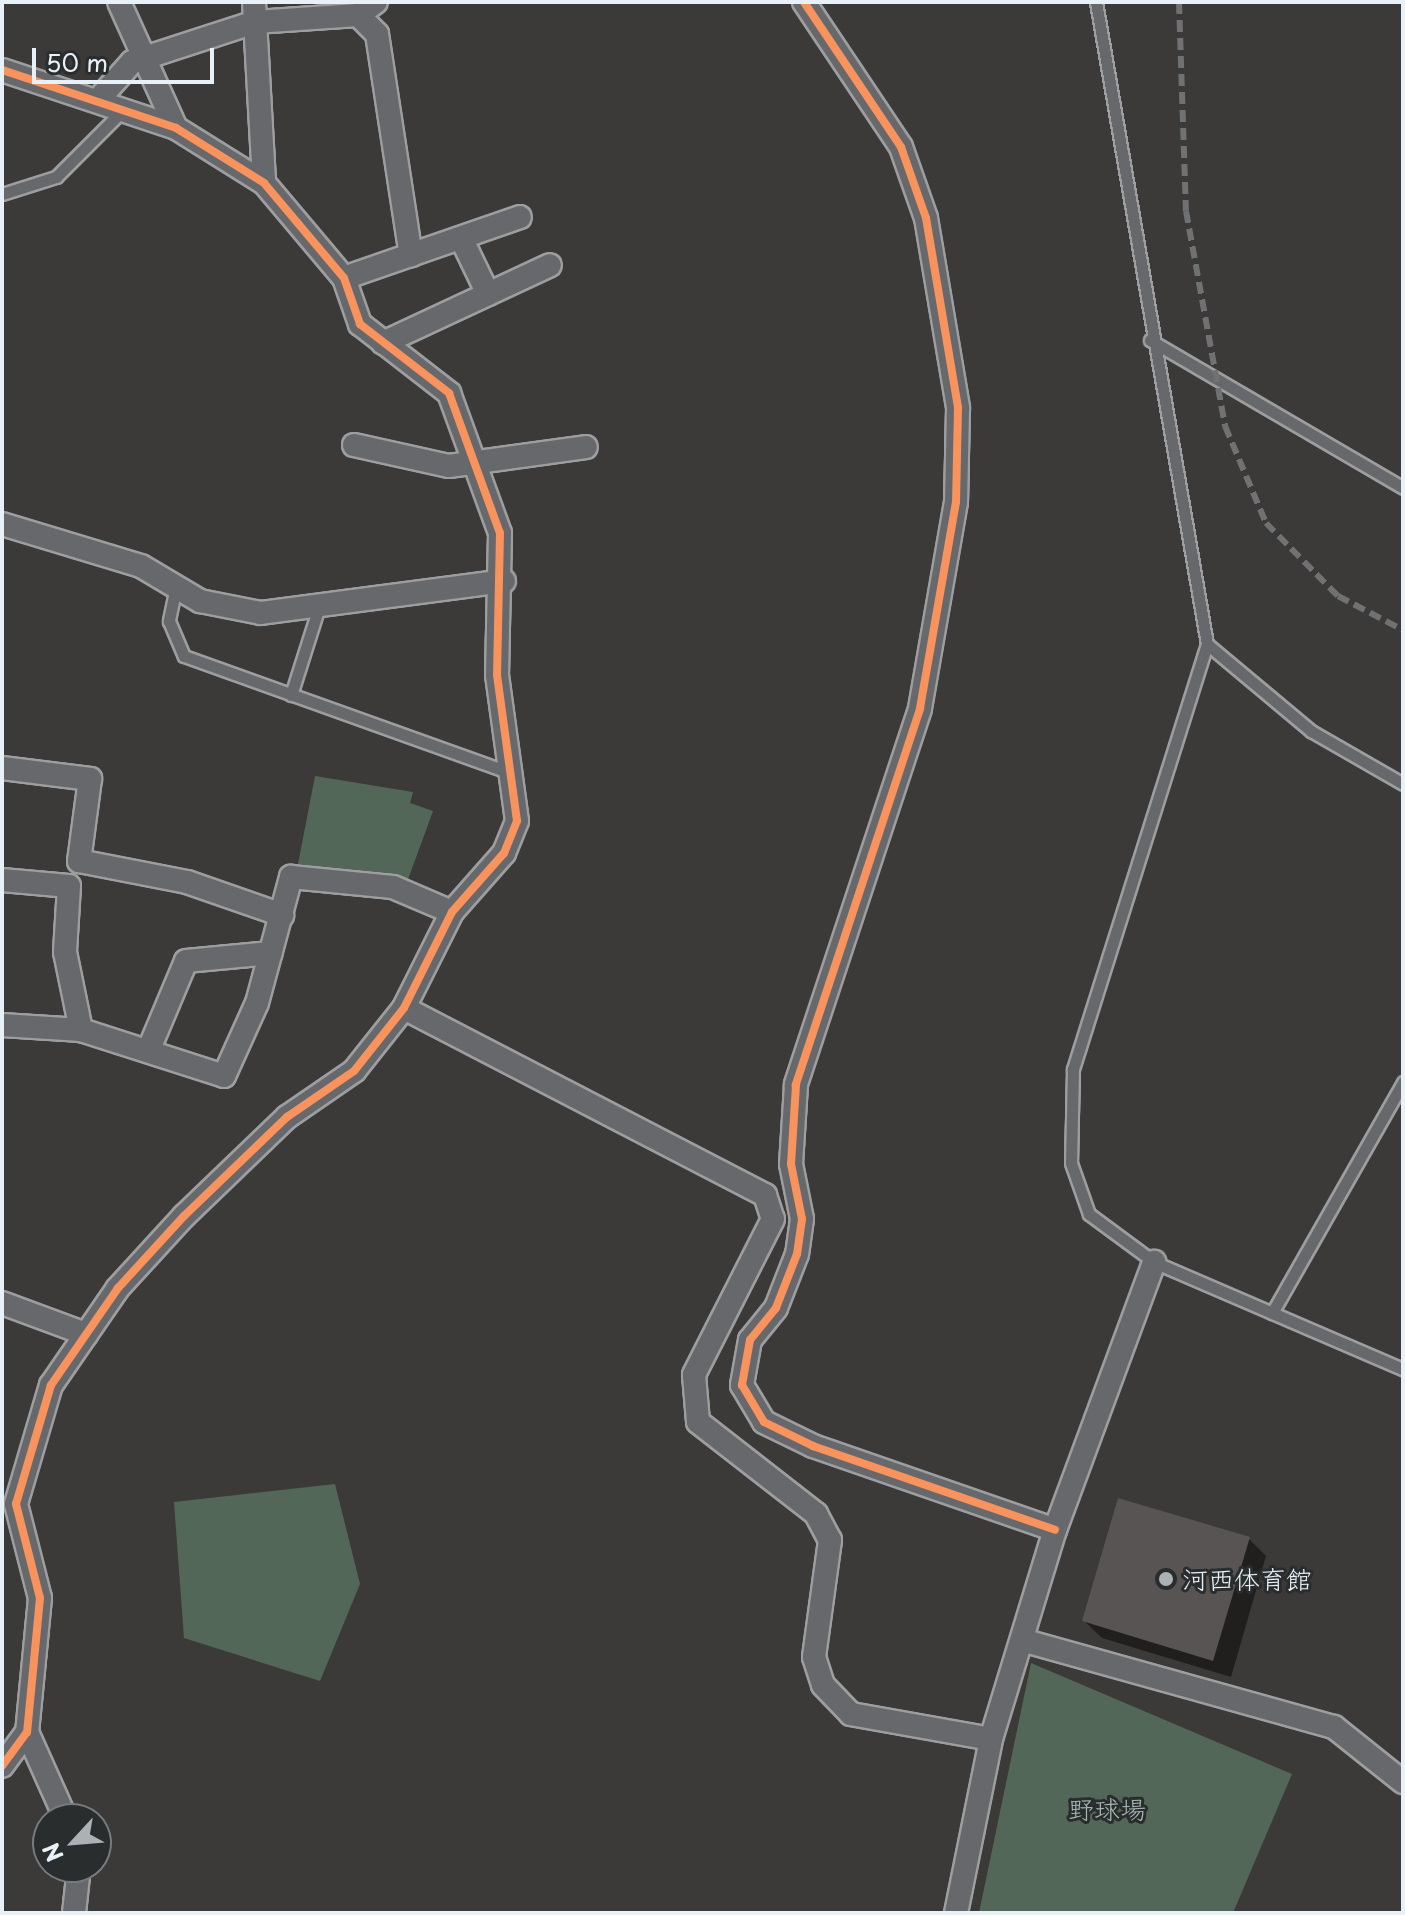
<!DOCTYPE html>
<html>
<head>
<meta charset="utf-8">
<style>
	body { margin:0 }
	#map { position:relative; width:1405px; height:1915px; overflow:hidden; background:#3c3a39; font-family:"Playpen Sans","Klee One",sans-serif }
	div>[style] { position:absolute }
	.green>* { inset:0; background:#526757 }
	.shadow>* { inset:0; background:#0007 }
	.building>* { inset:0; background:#585453 }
	.roads { filter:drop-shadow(2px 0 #9d9e9f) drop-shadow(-2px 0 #9d9e9f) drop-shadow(0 2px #9d9e9f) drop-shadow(0 -2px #9d9e9f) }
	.service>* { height:11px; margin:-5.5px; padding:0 5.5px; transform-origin:5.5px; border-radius:5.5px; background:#66686b }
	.minor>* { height:22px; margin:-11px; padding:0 11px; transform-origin:11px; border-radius:11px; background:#66686b }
	.rail>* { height:6px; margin-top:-3px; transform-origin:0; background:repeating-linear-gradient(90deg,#707172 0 12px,transparent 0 18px) }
	.cycleway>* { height:8px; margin:-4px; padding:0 4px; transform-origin:4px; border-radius:4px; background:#f8935d }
	.dots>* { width:22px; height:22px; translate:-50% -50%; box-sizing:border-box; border:4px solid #2a2d2e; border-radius:50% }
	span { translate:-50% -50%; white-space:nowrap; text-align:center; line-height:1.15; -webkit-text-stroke:6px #2a2d2e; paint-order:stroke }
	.poi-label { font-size:26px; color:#e8f1f8 }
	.left { translate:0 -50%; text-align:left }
	.park-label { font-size:26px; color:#a6b6b2 }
	.frame { position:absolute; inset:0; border:4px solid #e8f1f8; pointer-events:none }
	.north { position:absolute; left:32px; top:1803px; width:80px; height:80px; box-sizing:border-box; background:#2a2d2e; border:2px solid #767b7f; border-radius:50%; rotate:244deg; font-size:22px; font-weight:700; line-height:32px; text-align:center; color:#e8f1f8 }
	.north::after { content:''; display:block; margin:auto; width:28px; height:36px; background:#acb1b5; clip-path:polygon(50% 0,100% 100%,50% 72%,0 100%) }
	.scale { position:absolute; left:32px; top:48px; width:182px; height:36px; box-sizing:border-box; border:4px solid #e8f1f8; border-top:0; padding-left:10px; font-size:24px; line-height:28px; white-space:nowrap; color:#e8f1f8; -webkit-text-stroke:6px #2a2d2e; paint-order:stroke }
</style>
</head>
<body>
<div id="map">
	<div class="green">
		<i style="clip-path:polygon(315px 776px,413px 792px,410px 803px,433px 811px,406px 885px,305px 872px,298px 864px)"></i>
		<i style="clip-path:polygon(335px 1484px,360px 1584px,320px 1681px,184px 1638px,174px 1502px)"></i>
		<i style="clip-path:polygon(1031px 1663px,1292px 1774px,1233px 1913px,979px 1913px)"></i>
	</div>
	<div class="shadow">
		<i style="clip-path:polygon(1249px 1539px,1266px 1556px,1231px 1677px,1102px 1638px,1084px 1621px)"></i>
	</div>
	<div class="building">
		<i style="clip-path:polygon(1118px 1498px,1250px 1537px,1213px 1661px,1082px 1621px)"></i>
	</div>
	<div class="roads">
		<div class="service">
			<i style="left:1096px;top:2px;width:652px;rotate:80.19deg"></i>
			<i style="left:1207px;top:644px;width:446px;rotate:107.5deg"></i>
			<i style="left:1073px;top:1069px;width:94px;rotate:91.2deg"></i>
			<i style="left:1071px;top:1163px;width:54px;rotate:70.6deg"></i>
			<i style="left:1089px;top:1214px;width:81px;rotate:36.4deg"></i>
			<i style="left:1154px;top:1262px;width:271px;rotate:23.3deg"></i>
			<i style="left:2px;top:194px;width:57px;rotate:-17.5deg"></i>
			<i style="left:56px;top:177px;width:93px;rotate:-45deg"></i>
			<i style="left:1150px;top:340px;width:293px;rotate:30.3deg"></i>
			<i style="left:176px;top:587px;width:35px;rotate:102deg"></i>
			<i style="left:169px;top:621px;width:38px;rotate:67deg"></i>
			<i style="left:184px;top:656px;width:346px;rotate:19.7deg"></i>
			<i style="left:1207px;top:644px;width:136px;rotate:39.9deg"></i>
			<i style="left:1311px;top:731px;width:106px;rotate:29.9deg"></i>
			<i style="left:291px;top:695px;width:89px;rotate:-72.4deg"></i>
			<i style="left:1272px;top:1313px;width:266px;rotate:-60.4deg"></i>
		</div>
		<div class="minor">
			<i style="left:119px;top:2px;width:138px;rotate:65.7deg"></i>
			<i style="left:254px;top:2px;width:181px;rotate:86.8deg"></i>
			<i style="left:804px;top:2px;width:174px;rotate:56.2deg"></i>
			<i style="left:901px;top:147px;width:75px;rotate:70.6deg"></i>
			<i style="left:926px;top:218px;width:193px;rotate:80.4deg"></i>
			<i style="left:958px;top:408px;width:94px;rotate:91.2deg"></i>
			<i style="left:956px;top:502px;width:210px;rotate:99.9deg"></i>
			<i style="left:920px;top:709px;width:396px;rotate:108.3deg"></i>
			<i style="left:796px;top:1085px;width:79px;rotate:93.6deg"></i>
			<i style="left:791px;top:1164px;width:56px;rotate:78.7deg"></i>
			<i style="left:802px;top:1219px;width:35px;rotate:98deg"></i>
			<i style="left:797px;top:1254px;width:58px;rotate:111.3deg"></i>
			<i style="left:776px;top:1308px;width:41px;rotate:129.1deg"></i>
			<i style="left:750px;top:1340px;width:46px;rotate:100.1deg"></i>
			<i style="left:742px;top:1385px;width:43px;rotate:59.3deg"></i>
			<i style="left:764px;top:1422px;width:55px;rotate:26.1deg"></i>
			<i style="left:813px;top:1446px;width:256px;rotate:19.1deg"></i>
			<i style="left:358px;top:15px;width:27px;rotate:45deg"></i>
			<i style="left:377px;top:34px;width:224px;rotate:81.3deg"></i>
			<i style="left:2px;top:70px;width:183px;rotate:18.4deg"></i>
			<i style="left:176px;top:128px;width:104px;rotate:32deg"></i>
			<i style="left:264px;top:183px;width:124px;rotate:49.9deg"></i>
			<i style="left:344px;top:278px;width:49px;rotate:70.8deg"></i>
			<i style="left:360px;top:324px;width:113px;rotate:37.8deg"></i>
			<i style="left:449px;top:393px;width:149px;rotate:70deg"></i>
			<i style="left:500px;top:533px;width:142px;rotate:91.2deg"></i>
			<i style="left:497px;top:675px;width:147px;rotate:82.2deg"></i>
			<i style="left:517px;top:821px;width:35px;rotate:112deg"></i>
			<i style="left:504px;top:853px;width:79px;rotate:131.4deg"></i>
			<i style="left:452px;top:912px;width:107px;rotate:116.6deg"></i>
			<i style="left:404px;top:1008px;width:80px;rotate:128.4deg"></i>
			<i style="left:354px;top:1071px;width:81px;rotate:145.5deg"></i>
			<i style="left:287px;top:1117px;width:143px;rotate:136.1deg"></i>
			<i style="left:184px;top:1216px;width:98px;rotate:132.5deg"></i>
			<i style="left:118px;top:1288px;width:118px;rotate:124.6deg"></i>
			<i style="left:51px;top:1385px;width:124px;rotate:106.4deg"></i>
			<i style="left:16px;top:1504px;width:97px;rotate:75.7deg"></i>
			<i style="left:40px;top:1598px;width:135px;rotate:95.5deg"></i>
			<i style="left:27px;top:1732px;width:42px;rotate:126.3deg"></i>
			<i style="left:97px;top:101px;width:52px;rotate:-48.1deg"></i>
			<i style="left:132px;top:62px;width:129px;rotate:-18deg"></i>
			<i style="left:255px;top:22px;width:103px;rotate:-3.9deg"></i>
			<i style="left:358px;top:15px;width:22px;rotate:-36deg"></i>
			<i style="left:462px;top:240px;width:60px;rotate:64.3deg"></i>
			<i style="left:344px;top:278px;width:186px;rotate:-19.1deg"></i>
			<i style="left:383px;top:343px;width:184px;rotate:-25deg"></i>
			<i style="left:354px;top:445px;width:97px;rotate:12.5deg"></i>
			<i style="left:449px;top:466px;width:138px;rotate:-7.9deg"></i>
			<i style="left:2px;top:524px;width:145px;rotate:16.8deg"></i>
			<i style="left:141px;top:566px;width:69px;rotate:30.7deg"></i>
			<i style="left:200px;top:601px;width:62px;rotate:11.1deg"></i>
			<i style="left:261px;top:613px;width:245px;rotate:-7.5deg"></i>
			<i style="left:2px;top:768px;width:89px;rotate:7.1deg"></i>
			<i style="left:90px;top:779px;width:83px;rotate:97.6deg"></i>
			<i style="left:79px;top:861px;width:110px;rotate:11deg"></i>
			<i style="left:187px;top:882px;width:101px;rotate:19.2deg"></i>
			<i style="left:2px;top:880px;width:67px;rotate:5.1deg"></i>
			<i style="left:69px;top:886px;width:66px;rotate:93.5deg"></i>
			<i style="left:65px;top:952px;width:80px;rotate:78.4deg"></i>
			<i style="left:404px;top:1008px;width:407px;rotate:27.4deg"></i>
			<i style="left:765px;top:1195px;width:25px;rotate:72deg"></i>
			<i style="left:773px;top:1219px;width:175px;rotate:116.9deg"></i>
			<i style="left:694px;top:1375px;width:47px;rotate:85.1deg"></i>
			<i style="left:698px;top:1422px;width:150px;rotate:37.9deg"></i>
			<i style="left:816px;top:1514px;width:30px;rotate:62deg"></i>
			<i style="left:830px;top:1540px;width:118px;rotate:97.8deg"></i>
			<i style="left:814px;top:1657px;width:29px;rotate:72deg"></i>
			<i style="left:823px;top:1685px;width:40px;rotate:46deg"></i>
			<i style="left:851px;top:1714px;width:142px;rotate:10.1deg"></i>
			<i style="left:2px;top:1025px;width:79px;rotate:3.6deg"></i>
			<i style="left:81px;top:1030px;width:150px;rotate:17.8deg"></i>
			<i style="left:224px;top:1076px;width:80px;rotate:-65.7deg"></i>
			<i style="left:257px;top:1003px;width:131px;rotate:-74.9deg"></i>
			<i style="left:291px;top:877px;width:102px;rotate:5.6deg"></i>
			<i style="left:393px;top:887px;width:64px;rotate:23deg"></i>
			<i style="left:149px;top:1049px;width:95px;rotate:-67.2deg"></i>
			<i style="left:186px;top:961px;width:85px;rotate:-5.4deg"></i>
			<i style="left:2px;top:1303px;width:90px;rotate:20.3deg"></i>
			<i style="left:1022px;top:1640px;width:324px;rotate:15.6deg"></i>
			<i style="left:1334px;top:1727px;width:88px;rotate:38.6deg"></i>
			<i style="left:27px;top:1732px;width:95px;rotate:65.9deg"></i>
			<i style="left:74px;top:1913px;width:46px;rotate:-83.8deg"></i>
			<i style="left:956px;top:1913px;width:177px;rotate:-78.6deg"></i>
			<i style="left:991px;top:1739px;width:219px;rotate:-73deg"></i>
			<i style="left:1055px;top:1530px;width:286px;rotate:-69.7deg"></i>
		</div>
	</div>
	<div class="rail">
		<i style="left:1179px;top:2px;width:209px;rotate:88.1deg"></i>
		<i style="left:1186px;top:211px;width:219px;rotate:79.7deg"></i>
		<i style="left:1225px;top:426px;width:105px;rotate:67.1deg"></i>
		<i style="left:1266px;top:523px;width:103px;rotate:45.4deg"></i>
		<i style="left:1338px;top:596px;width:73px;rotate:27.6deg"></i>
	</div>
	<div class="cycleway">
		<i style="left:804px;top:2px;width:174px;rotate:56.2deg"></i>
		<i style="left:901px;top:147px;width:75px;rotate:70.6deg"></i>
		<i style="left:926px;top:218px;width:193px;rotate:80.4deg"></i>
		<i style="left:958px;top:408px;width:94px;rotate:91.2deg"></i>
		<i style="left:956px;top:502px;width:210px;rotate:99.9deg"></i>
		<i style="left:920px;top:709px;width:396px;rotate:108.3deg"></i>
		<i style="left:796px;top:1085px;width:79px;rotate:93.6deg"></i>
		<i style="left:791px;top:1164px;width:56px;rotate:78.7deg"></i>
		<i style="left:802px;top:1219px;width:35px;rotate:98deg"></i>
		<i style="left:797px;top:1254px;width:58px;rotate:111.3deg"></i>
		<i style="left:776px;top:1308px;width:41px;rotate:129.1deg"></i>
		<i style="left:750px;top:1340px;width:46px;rotate:100.1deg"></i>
		<i style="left:742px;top:1385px;width:43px;rotate:59.3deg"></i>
		<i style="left:764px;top:1422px;width:55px;rotate:26.1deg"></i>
		<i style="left:813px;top:1446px;width:256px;rotate:19.1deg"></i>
		<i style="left:2px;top:70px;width:183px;rotate:18.4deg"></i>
		<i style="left:176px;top:128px;width:104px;rotate:32deg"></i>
		<i style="left:264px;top:183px;width:124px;rotate:49.9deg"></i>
		<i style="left:344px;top:278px;width:49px;rotate:70.8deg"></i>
		<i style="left:360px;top:324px;width:113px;rotate:37.8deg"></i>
		<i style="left:449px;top:393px;width:149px;rotate:70deg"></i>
		<i style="left:500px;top:533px;width:142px;rotate:91.2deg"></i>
		<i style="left:497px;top:675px;width:147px;rotate:82.2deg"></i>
		<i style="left:517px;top:821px;width:35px;rotate:112deg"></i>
		<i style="left:504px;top:853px;width:79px;rotate:131.4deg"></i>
		<i style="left:452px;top:912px;width:107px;rotate:116.6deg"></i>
		<i style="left:404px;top:1008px;width:80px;rotate:128.4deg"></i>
		<i style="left:354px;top:1071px;width:81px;rotate:145.5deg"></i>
		<i style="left:287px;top:1117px;width:143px;rotate:136.1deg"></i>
		<i style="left:184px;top:1216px;width:98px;rotate:132.5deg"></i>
		<i style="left:118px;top:1288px;width:118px;rotate:124.6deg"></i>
		<i style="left:51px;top:1385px;width:124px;rotate:106.4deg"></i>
		<i style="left:16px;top:1504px;width:97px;rotate:75.7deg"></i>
		<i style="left:40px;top:1598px;width:135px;rotate:95.5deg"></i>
		<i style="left:27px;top:1732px;width:42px;rotate:126.3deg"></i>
	</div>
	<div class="dots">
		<i style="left:1166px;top:1579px;background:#acb1b5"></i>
	</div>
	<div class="poi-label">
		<span class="left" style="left:1182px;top:1579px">河西体育館</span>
	</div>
	<div class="park-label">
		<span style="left:1107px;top:1809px">野球場</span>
	</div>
	<div class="frame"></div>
	<div class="north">N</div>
	<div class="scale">50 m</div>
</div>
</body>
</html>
